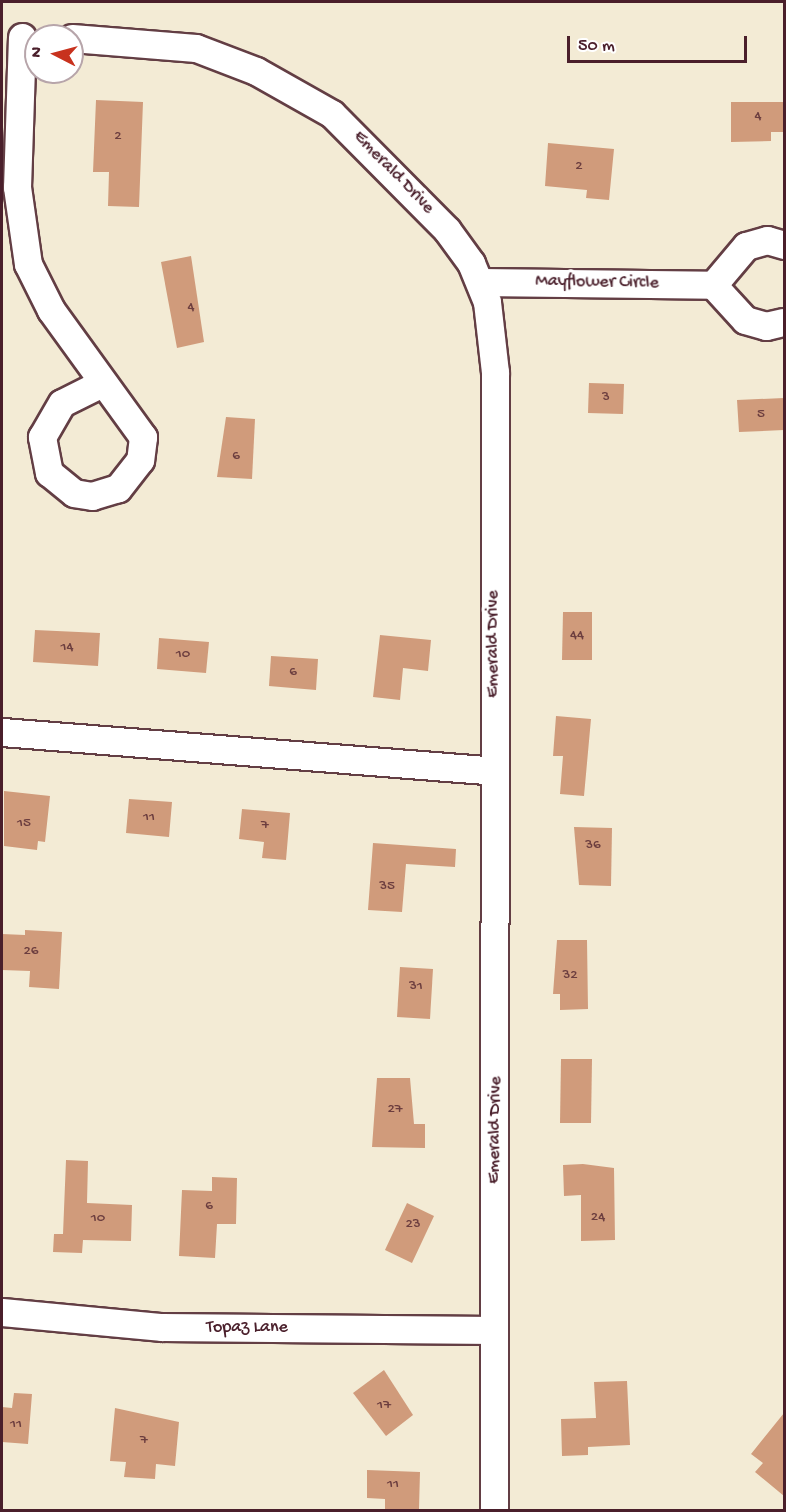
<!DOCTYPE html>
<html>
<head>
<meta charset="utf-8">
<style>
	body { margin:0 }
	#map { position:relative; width:786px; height:1512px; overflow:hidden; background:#f3ebd5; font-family:"Gochi Hand",sans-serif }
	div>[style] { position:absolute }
	.building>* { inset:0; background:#d09b7b }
	.roads { filter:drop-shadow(2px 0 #633e44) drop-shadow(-2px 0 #633e44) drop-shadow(0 2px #633e44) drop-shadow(0 -2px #633e44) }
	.street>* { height:27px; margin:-13.5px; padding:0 13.5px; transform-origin:13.5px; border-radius:13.5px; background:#fff }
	span { translate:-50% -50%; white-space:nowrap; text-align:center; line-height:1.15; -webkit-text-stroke:6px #fff; paint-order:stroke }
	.number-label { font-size:15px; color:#6c3e3f }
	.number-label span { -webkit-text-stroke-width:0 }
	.street-label { font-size:18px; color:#4a1f2b }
	.frame { position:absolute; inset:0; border:3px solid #4a1f2b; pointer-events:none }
	.north { position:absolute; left:24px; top:24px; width:60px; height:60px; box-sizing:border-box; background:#fff; border:2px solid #b7a5aa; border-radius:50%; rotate:276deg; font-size:16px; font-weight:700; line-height:24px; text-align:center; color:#4a1f2b }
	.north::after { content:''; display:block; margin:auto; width:21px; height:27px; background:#c8321e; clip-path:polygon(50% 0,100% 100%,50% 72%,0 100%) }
	.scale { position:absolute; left:567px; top:36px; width:180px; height:27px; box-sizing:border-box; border:3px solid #4a1f2b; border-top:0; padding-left:8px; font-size:18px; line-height:21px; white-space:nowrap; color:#4a1f2b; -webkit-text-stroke:4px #fff; paint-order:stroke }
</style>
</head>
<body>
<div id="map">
	<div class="building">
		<i style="clip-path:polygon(96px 100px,143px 102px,139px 207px,108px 206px,109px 172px,93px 172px)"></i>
		<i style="clip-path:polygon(731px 102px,784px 102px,784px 132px,771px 132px,771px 141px,731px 142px)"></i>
		<i style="clip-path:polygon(548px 143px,614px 149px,609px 200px,586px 198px,587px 190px,545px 186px)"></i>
		<i style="clip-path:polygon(191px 256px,204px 342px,177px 348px,161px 262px)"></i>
		<i style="clip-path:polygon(589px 383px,624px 384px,623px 414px,588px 413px)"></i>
		<i style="clip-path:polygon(784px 398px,784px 430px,739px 432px,737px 400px)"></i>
		<i style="clip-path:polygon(226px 417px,255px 419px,252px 479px,217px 477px)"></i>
		<i style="clip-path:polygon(563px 612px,592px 612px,592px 660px,562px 660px)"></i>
		<i style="clip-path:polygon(35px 630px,100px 633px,98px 666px,33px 662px)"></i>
		<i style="clip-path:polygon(380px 635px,431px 640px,428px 671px,403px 668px,400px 700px,373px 697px)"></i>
		<i style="clip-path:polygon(159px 638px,209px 642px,206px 673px,157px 669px)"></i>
		<i style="clip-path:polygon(271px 656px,318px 659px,316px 690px,269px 686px)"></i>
		<i style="clip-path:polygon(556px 716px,591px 719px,584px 796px,560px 794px,563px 756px,553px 756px)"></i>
		<i style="clip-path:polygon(4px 791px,50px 796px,45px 842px,38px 841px,37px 850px,4px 846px)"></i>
		<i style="clip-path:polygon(129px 799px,172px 802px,169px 837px,126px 833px)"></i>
		<i style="clip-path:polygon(242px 809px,290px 813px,286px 860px,262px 858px,264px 842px,239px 839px)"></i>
		<i style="clip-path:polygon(574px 827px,612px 828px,611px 886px,579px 885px)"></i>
		<i style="clip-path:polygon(373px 843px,456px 849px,455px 867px,406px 864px,402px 912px,368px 910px)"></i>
		<i style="clip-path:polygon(25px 930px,62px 932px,59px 989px,29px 987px,30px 971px,2px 970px,2px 934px,25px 935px)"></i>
		<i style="clip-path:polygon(557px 940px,587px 940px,588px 1009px,560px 1010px,560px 994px,553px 994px)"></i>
		<i style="clip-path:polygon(400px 967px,433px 969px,430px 1019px,397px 1017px)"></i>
		<i style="clip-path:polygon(561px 1059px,592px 1059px,591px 1123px,560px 1123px)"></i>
		<i style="clip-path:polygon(377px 1078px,410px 1078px,414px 1124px,425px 1124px,425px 1148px,372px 1147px)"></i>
		<i style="clip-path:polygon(66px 1160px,88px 1161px,87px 1203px,132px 1205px,131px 1241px,83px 1240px,82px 1253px,53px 1252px,54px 1234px,63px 1234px)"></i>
		<i style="clip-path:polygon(583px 1164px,614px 1168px,615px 1240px,581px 1241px,581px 1195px,564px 1196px,563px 1165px)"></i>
		<i style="clip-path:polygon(212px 1177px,237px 1178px,236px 1224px,217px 1224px,215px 1258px,179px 1256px,182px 1190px,212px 1191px)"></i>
		<i style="clip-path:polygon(407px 1203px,434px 1216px,412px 1263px,385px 1250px)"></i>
		<i style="clip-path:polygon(384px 1370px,413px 1415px,386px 1436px,353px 1393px)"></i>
		<i style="clip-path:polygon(627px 1381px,630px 1445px,588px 1447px,588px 1455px,562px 1456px,561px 1419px,596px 1418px,594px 1382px)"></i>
		<i style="clip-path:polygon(14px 1393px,32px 1394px,28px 1444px,2px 1442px,2px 1407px,12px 1408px)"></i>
		<i style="clip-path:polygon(115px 1408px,179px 1422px,175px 1466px,156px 1464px,155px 1479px,124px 1477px,126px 1462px,110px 1461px)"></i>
		<i style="clip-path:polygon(784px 1413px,784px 1496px,755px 1472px,763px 1463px,751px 1454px)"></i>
		<i style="clip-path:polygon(367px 1470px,420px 1472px,419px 1509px,385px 1510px,385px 1499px,367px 1498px)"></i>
	</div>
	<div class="roads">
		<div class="street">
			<i style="left:22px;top:37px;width:150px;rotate:91.9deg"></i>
			<i style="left:17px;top:187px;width:78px;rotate:81.9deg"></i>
			<i style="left:28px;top:264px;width:51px;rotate:63.4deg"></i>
			<i style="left:51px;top:310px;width:157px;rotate:54.1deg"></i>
			<i style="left:143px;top:437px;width:23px;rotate:97deg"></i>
			<i style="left:140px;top:460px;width:36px;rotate:128deg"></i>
			<i style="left:118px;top:488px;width:27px;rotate:163deg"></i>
			<i style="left:92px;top:496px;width:18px;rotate:-171deg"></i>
			<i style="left:74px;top:493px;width:32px;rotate:-141deg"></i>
			<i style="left:49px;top:473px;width:37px;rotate:-101deg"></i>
			<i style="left:42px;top:437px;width:39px;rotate:-60deg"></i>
			<i style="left:62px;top:403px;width:45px;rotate:-26.6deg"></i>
			<i style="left:72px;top:38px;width:124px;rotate:4.6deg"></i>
			<i style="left:196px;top:48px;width:64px;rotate:21deg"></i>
			<i style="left:256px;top:71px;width:87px;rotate:29.5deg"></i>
			<i style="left:332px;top:114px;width:163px;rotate:45.2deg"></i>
			<i style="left:447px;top:230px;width:41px;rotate:54deg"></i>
			<i style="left:471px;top:263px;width:42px;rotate:67.7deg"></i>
			<i style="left:487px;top:302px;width:70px;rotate:83.5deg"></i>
			<i style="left:495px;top:372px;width:1138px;rotate:90.05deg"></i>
			<i style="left:480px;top:282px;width:233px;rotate:0.7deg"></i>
			<i style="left:713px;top:285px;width:47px;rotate:47.6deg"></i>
			<i style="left:745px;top:320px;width:22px;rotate:16deg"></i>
			<i style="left:766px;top:326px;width:18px;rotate:-13deg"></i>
			<i style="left:713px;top:285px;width:51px;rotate:-49.8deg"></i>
			<i style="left:746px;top:246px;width:22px;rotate:-16deg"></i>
			<i style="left:767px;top:240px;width:18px;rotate:16deg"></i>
			<i style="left:2px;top:732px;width:493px;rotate:4.5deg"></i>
			<i style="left:2px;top:1312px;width:161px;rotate:5.4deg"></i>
			<i style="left:162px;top:1327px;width:332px;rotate:0.5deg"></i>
		</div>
	</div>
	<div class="number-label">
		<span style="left:758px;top:117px">4</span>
		<span style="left:118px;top:137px">2</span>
		<span style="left:579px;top:167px">2</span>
		<span style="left:191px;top:308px">4</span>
		<span style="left:606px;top:398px">3</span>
		<span style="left:761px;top:415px">5</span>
		<span style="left:236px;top:457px">6</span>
		<span style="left:577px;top:636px">44</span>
		<span style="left:67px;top:648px">14</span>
		<span style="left:183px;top:655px">10</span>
		<span style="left:293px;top:673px">6</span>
		<span style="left:149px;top:818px">11</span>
		<span style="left:24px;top:824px">15</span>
		<span style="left:265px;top:826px">7</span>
		<span style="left:593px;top:846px">36</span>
		<span style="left:387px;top:887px">35</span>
		<span style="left:31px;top:952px">26</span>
		<span style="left:570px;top:976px">32</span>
		<span style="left:416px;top:987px">31</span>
		<span style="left:395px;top:1110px">27</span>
		<span style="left:209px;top:1207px">6</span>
		<span style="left:598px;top:1218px">24</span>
		<span style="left:98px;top:1219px">10</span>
		<span style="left:413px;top:1225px">23</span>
		<span style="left:384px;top:1406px">17</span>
		<span style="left:16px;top:1425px">11</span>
		<span style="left:144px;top:1441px">7</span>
		<span style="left:393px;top:1485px">11</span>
	</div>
	<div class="street-label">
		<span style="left:393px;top:173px;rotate:46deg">Emerald Drive</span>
		<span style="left:597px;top:283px;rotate:1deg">Mayflower Circle</span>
		<span style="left:494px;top:644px;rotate:-90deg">Emerald Drive</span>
		<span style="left:496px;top:1130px;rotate:-89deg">Emerald Drive</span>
		<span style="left:247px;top:1328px">Topaz Lane</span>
	</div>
	<div class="frame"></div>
	<div class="north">N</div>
	<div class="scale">50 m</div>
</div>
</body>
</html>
